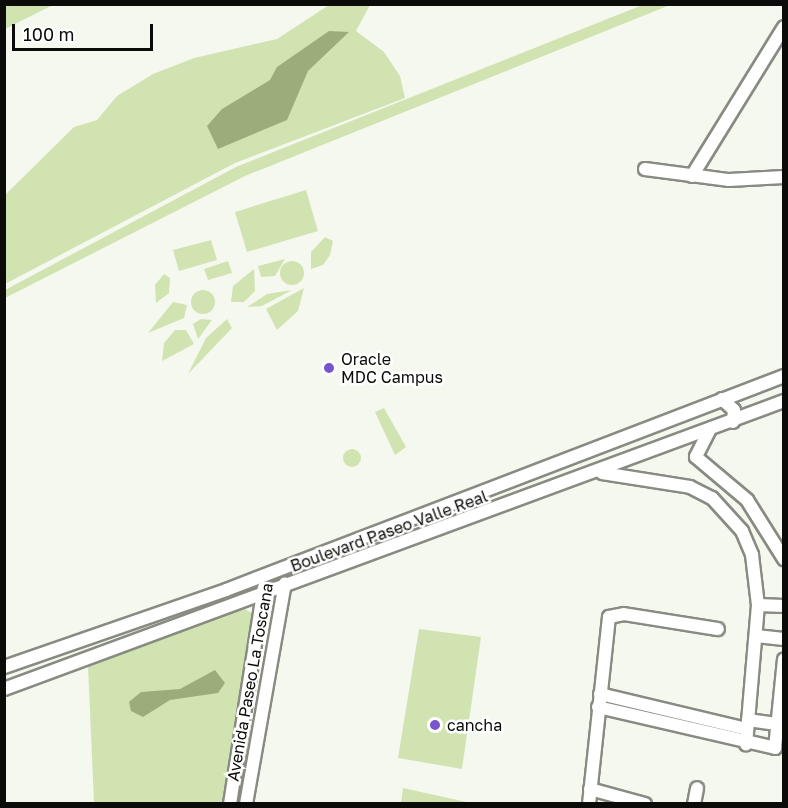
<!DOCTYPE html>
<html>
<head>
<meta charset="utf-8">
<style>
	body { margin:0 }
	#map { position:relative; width:788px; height:808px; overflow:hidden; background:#f4f8ee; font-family:"Golos Text",sans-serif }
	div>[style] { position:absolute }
	.green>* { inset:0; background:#d2e3b2 }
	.round { border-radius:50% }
	.water>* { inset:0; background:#9cad7b }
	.roads { filter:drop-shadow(2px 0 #888b82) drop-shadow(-2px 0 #888b82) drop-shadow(0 2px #888b82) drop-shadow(0 -2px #888b82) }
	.minor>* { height:12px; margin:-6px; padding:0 6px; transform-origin:6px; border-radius:6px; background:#fff }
	.dots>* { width:16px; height:16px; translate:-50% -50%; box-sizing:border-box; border:3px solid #fff; border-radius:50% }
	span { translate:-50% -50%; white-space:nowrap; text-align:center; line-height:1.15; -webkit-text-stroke:5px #fff; paint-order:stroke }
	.poi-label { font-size:16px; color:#0b0c09 }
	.left { translate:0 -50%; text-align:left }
	.street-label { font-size:16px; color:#0b0c09 }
	.frame { position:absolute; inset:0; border:6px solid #0b0c09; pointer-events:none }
	.scale { position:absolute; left:12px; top:24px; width:141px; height:27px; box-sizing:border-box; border:3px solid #0b0c09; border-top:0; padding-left:8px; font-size:18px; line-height:21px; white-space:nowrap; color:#0b0c09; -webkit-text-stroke:4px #fff; paint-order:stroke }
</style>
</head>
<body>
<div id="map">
	<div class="green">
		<i style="clip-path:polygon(5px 4px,53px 4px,53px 5px,5px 29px)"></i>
		<i style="clip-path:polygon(645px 4px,670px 5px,245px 176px,5px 298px,5px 290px,236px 167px)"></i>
		<i style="clip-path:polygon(329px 5px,370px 5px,356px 31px,384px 52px,400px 76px,405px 98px,235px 163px,5px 284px,5px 195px,74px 127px,97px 120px,117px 96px,153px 74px,194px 58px,277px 39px)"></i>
		<i style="clip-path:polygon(306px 190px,318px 231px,247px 252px,235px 212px)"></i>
		<i style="clip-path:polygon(325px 237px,333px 241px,330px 255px,323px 265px,311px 269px,311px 252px)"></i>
		<i style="clip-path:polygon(211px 240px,217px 260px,179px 271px,173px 250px)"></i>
		<i style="clip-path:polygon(285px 259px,275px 276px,261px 277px,258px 266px)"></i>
		<i class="round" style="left:280px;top:261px;width:24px;height:24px"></i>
		<i style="clip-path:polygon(228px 261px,232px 273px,208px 280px,204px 269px)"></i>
		<i style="clip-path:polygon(254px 269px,255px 291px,244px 302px,231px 302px,233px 286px)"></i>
		<i style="clip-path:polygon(164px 274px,170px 278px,169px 293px,156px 303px,155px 285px)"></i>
		<i style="clip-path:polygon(304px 288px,298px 311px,277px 330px,266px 309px)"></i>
		<i class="round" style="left:191px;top:290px;width:24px;height:24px"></i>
		<i style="clip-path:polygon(292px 290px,262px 306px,247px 307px,267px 294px)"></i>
		<i style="clip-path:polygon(173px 302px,187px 305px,184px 318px,148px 333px)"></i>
		<i style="clip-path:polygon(201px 319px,212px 320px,198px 339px,193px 324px)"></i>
		<i style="clip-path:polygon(227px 319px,232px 328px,188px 374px,206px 338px)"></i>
		<i style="clip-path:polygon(175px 330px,186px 330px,194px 344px,162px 361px,164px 343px)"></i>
		<i style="clip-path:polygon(384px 408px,406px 447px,395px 455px,375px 412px)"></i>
		<i class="round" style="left:343px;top:449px;width:18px;height:18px"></i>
		<i style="clip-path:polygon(242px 607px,256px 616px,224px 803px,94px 803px,88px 666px)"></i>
		<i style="clip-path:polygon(419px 629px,481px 637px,462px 769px,398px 758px)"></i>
		<i style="clip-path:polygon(403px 788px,471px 803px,401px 803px)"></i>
	</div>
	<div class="water">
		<i style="clip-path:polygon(329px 31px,349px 32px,308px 71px,287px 120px,218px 149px,207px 126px,222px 109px,270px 80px,277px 67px)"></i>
		<i style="clip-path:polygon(215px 670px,225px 683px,218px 693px,170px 700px,143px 717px,131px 711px,129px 702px,141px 692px,180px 689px)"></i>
	</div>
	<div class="roads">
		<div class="minor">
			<i style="left:645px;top:169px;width:85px;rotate:7.5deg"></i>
			<i style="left:729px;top:180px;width:55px;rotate:-3.1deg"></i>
			<i style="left:692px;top:176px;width:175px;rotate:-58.3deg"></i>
			<i style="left:722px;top:399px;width:16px;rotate:43deg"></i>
			<i style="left:734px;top:410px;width:12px;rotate:95deg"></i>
			<i style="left:709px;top:431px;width:29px;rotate:117deg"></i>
			<i style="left:696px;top:457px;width:67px;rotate:40.1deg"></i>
			<i style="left:747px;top:500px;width:70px;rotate:57.9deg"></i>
			<i style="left:602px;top:473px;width:89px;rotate:9deg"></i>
			<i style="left:690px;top:487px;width:25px;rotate:27deg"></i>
			<i style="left:712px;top:498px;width:45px;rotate:47.7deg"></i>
			<i style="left:742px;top:531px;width:26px;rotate:67deg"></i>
			<i style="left:752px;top:555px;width:50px;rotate:83.2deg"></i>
			<i style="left:758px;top:605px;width:140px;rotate:94.9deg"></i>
			<i style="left:758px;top:605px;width:26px;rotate:2deg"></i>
			<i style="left:756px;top:636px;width:28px;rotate:6deg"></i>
			<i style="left:4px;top:667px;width:235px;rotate:-19.1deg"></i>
			<i style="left:226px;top:590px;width:598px;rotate:-20.98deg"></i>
			<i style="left:4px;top:689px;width:831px;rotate:-20.27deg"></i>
			<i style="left:600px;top:694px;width:151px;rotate:13.4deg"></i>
			<i style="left:598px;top:707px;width:182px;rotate:13deg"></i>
			<i style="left:775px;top:748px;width:89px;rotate:-84.2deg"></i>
			<i style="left:748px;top:720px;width:36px;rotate:8deg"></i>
			<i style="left:590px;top:789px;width:57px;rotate:15.3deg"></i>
			<i style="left:230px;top:804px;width:219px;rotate:-81.1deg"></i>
			<i style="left:246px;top:804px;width:224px;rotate:-80deg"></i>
			<i style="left:589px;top:804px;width:188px;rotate:-83.9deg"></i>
			<i style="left:609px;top:617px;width:15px;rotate:-11deg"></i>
			<i style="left:624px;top:614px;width:95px;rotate:9.1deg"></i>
			<i style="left:694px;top:804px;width:16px;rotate:-79deg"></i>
		</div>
	</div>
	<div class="dots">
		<i style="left:329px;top:368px;background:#7a54ce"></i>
		<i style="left:435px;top:725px;background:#7a54ce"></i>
	</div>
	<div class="poi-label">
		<span class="left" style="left:341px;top:368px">Oracle<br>MDC Campus</span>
		<span class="left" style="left:447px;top:725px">cancha</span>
	</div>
	<div class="street-label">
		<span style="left:389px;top:531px;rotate:-20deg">Boulevard Paseo Valle Real</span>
		<span style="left:250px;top:682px;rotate:-80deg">Avenida Paseo La Toscana</span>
	</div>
	<div class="frame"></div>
	<div class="scale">100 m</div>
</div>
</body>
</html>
